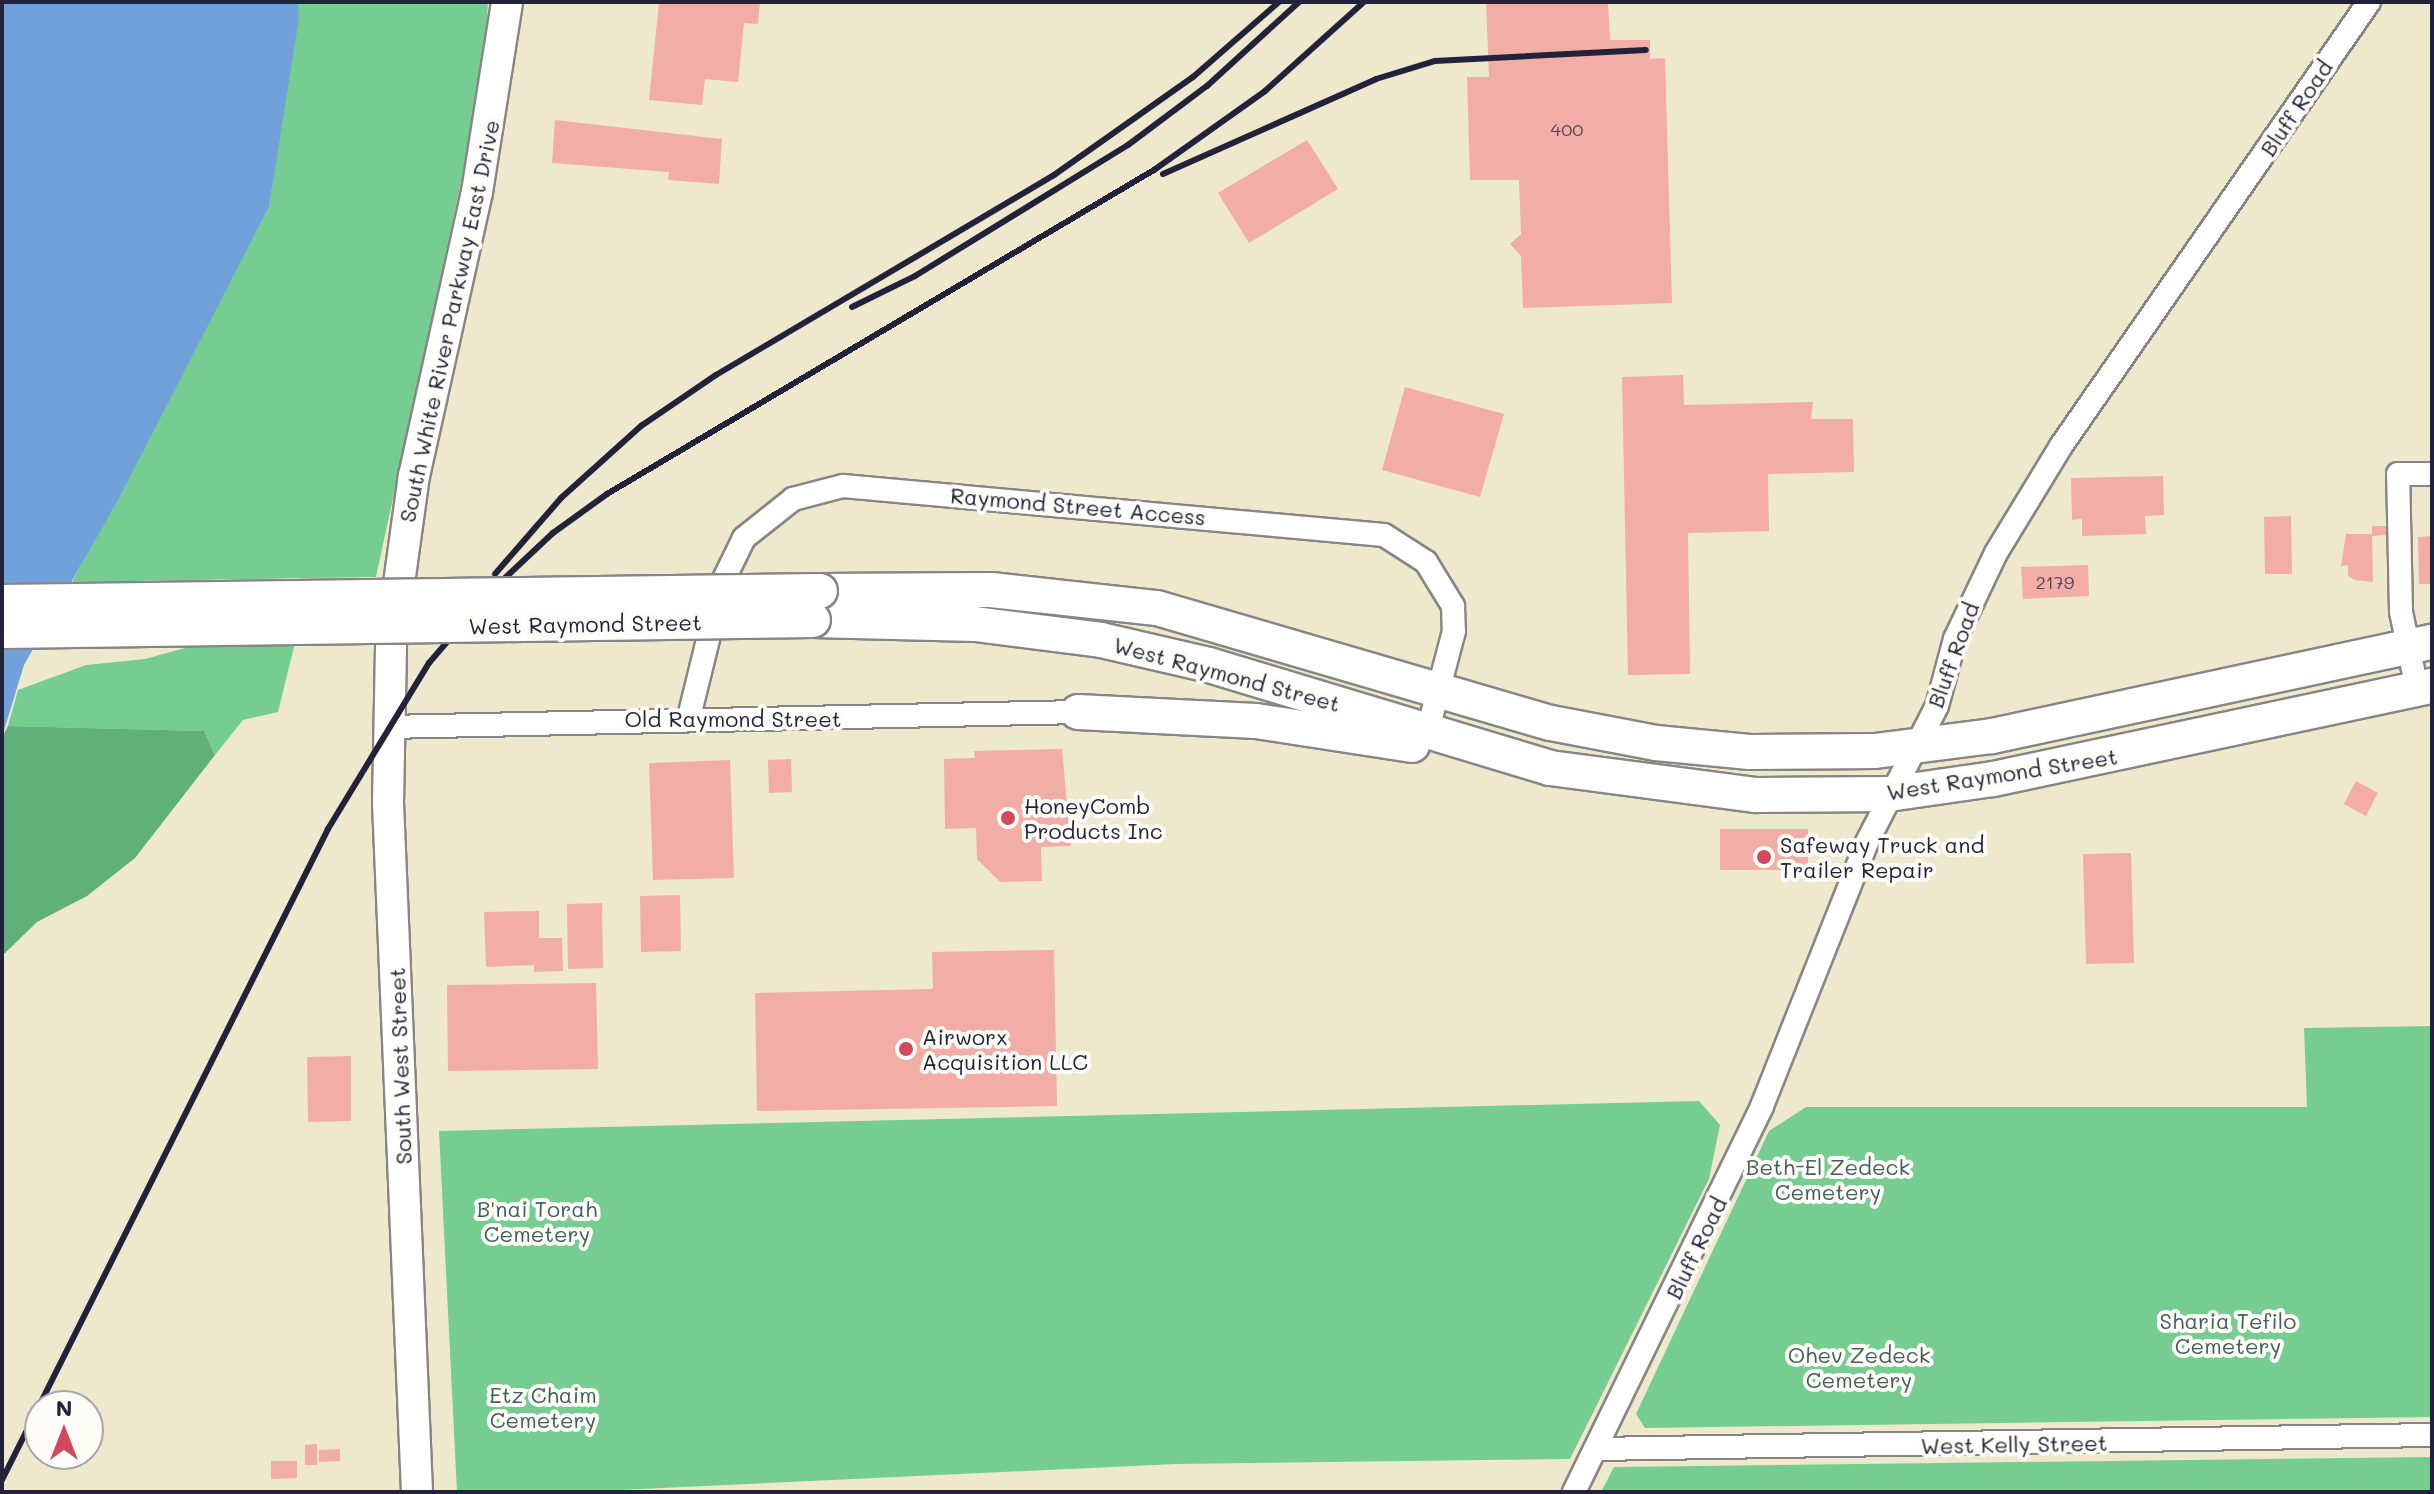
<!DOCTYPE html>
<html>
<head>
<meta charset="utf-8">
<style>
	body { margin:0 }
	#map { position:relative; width:2434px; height:1494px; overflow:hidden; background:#eee9cd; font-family:Mali,sans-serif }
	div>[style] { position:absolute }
	.green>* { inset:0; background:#76cd91 }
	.forest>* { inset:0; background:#60b07b }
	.water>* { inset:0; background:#71a1db }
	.building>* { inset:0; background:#f2ada6 }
	.roads { filter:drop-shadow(2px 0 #888684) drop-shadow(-2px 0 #888684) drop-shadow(0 2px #888684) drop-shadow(0 -2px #888684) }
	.minor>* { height:22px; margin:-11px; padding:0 11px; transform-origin:11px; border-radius:11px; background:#fff }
	.secondary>* { height:30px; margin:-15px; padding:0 15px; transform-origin:15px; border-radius:15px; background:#fff }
	.primary>* { height:34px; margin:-17px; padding:0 17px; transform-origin:17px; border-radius:17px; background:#fff }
	.rail>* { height:6px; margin:-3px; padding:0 3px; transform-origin:3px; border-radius:3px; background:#22223b }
	.bridges { filter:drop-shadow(2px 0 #888684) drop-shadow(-2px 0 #888684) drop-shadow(0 2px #888684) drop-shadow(0 -2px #888684) }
	.primary-bridge>* { height:34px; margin:-17px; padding:0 17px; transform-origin:17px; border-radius:17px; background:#fff }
	.dots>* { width:22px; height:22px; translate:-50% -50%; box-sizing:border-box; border:4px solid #fdfcf7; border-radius:50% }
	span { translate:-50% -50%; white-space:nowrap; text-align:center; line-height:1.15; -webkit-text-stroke:8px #fdfcf7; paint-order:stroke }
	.number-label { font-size:18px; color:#564556 }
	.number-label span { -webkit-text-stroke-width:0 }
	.street-label { font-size:22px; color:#22223b }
	.poi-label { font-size:22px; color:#22223b }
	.left { translate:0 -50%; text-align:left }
	.park-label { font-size:22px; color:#3f5e59 }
	.frame { position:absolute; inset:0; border:4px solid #22223b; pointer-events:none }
	.north { position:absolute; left:24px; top:1390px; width:80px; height:80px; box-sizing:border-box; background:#fdfcf7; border:2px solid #a5a5ac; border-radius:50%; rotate:0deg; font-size:22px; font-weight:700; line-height:32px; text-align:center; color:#22223b }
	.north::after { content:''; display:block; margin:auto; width:28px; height:36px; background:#d1495b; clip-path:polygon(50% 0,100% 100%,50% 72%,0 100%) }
</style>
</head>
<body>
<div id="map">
	<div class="green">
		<i style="clip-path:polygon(298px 2px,488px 2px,483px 80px,376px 577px,72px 582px,269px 207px)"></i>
		<i style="clip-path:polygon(295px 643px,278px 712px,243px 720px,215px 755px,204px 731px,8px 726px,18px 690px,86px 665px,145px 659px,196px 645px)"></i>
		<i style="clip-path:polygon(2432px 1026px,2432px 1417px,1645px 1428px,1636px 1414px,1769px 1131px,1806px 1107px,2307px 1107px,2304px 1028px)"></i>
		<i style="clip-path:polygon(1699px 1101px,1720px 1125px,1709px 1179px,1570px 1459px,1176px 1464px,576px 1492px,457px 1492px,439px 1131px)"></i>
		<i style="clip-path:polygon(2432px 1457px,2432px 1492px,1601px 1492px,1614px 1467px)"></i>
	</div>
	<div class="forest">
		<i style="clip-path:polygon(8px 726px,204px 731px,215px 755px,135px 858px,87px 896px,37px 922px,2px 956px,2px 737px)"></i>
	</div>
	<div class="water">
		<i style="clip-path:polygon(2px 2px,298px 2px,299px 18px,269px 207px,118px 500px,24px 665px,2px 737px)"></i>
	</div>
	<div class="building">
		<i style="clip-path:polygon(659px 2px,760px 2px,758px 24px,744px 23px,738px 82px,705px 79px,702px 105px,649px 100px)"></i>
		<i style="clip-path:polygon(1486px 2px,1608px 2px,1610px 40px,1650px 40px,1650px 59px,1665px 58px,1672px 303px,1523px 308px,1521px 256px,1510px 244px,1521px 234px,1519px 180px,1470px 180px,1467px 77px,1489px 77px)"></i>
		<i style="clip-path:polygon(555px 120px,722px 139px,719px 184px,668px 180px,669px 172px,552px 163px)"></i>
		<i style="clip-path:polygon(1307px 140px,1338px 189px,1249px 243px,1218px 193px)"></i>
		<i style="clip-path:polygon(1683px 375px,1684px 405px,1813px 402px,1811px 419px,1853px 419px,1854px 472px,1768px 474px,1769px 531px,1688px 533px,1690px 674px,1628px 675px,1622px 377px)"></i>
		<i style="clip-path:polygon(1405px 387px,1504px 414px,1480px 497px,1382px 470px)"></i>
		<i style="clip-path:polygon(2163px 476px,2164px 515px,2145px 516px,2146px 534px,2082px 536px,2082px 519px,2072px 520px,2071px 478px)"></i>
		<i style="clip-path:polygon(2291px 516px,2292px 574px,2265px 574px,2264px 517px)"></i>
		<i style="clip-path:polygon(2372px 526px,2386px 526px,2386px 535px,2372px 536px)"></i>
		<i style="clip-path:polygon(2346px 534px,2372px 534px,2373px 582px,2355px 580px,2348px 576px,2348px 565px,2341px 566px)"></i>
		<i style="clip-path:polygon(2432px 536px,2432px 584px,2419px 584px,2418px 537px)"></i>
		<i style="clip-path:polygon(2088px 565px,2089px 596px,2023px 599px,2021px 567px)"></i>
		<i style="clip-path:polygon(1062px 749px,1071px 846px,1041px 847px,1042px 881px,1000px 882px,977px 859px,976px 828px,945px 829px,944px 759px,975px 758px,974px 751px)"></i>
		<i style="clip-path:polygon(791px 759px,792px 792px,769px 793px,768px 760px)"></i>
		<i style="clip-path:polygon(730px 760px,734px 878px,653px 880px,649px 763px)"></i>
		<i style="clip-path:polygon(2356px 781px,2378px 793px,2366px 816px,2344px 804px)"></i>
		<i style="clip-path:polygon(1720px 829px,1808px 829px,1808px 870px,1720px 870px)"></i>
		<i style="clip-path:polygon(2131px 853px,2134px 963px,2086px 964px,2083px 854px)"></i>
		<i style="clip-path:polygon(680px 895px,681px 951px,641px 952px,640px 896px)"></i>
		<i style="clip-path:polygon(602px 903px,603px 968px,568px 969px,567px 904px)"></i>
		<i style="clip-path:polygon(539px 911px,539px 938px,562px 938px,563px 971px,534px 972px,534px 965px,486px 967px,484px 912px)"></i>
		<i style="clip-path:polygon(1054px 950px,1057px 1106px,757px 1111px,755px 993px,933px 989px,932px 952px)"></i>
		<i style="clip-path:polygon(596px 983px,598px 1069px,448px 1071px,447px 985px)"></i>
		<i style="clip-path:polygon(351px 1056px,351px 1121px,308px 1122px,307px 1057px)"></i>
		<i style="clip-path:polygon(317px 1444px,317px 1465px,305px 1465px,305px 1445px)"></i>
		<i style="clip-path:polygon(340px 1449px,340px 1461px,319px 1462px,319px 1450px)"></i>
		<i style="clip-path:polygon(271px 1461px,297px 1461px,297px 1478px,271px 1479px)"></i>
	</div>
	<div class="roads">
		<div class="minor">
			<i style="left:2417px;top:689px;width:79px;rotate:-101.7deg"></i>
			<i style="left:2401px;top:612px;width:138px;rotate:-91.2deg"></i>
			<i style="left:2398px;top:474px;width:34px"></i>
			<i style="left:689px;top:717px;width:138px;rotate:-76.2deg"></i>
			<i style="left:722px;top:583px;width:50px;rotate:-63.9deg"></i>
			<i style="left:744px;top:538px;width:63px;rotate:-38.5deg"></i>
			<i style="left:793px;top:499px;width:52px;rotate:-14.6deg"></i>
			<i style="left:843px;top:486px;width:543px;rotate:5.18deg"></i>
			<i style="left:1384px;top:535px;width:50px;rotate:32.7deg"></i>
			<i style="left:1426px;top:562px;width:52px;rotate:58.5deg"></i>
			<i style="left:1453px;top:606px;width:25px;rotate:88deg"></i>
			<i style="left:1454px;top:631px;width:106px;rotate:104.8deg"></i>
			<i style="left:387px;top:727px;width:691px;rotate:-1.24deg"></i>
			<i style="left:1596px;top:1449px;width:836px;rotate:-0.96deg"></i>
			<i style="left:1574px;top:1492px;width:429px;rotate:-64deg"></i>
			<i style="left:1762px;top:1106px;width:282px;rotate:-68.3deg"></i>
			<i style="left:1866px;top:844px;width:155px;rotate:-62.8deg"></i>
			<i style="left:1937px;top:706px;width:69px;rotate:-75deg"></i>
			<i style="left:1955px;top:639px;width:95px;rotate:-64.5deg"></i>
			<i style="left:1996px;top:553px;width:125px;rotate:-58.7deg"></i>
			<i style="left:2061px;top:446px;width:540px;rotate:-55.25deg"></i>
		</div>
		<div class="secondary">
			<i style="left:417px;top:1492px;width:690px;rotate:-92.41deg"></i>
			<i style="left:388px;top:803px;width:162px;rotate:-88.9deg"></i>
			<i style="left:391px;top:641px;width:167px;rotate:-82.1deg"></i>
			<i style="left:414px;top:476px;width:291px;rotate:-77.5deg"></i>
			<i style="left:477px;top:192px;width:192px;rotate:-81deg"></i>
		</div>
		<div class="primary">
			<i style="left:820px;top:591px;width:171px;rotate:-0.3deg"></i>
			<i style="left:991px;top:590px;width:167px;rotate:6.2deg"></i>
			<i style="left:1157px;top:608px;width:410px;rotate:16.3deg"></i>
			<i style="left:1551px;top:723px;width:107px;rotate:10.8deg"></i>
			<i style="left:1656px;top:743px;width:94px;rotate:5.5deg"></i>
			<i style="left:1750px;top:752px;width:125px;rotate:-0.5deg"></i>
			<i style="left:1875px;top:751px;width:118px;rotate:-7.3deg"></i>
			<i style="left:1992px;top:736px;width:450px;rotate:-12.1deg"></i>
			<i style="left:813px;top:620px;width:162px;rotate:1.4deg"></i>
			<i style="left:975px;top:624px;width:127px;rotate:7.2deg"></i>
			<i style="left:1101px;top:640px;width:111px;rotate:13deg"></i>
			<i style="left:1209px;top:665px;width:356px;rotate:16.8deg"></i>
			<i style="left:1550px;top:768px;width:208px;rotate:7.5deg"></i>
			<i style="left:1756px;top:795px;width:133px;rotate:-0.4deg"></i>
			<i style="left:1889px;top:794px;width:105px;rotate:-8.2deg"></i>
			<i style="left:1993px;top:779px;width:449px;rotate:-12deg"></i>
			<i style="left:1078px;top:712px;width:178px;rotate:2.9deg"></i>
			<i style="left:1256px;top:721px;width:158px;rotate:8.7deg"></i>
		</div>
	</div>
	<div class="rail">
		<i style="left:1163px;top:174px;width:233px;rotate:-24deg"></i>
		<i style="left:1376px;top:79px;width:62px;rotate:-17deg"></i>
		<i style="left:1435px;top:61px;width:211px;rotate:-3deg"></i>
		<i style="left:852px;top:307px;width:70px;rotate:-26.2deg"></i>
		<i style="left:915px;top:276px;width:250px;rotate:-31.6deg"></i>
		<i style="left:1128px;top:145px;width:99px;rotate:-36.8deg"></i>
		<i style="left:1207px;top:86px;width:125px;rotate:-42.4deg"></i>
		<i style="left:495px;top:574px;width:101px;rotate:-49deg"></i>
		<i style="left:561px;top:498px;width:108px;rotate:-42deg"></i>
		<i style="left:641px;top:426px;width:91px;rotate:-34.2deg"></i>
		<i style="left:716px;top:375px;width:393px;rotate:-30.6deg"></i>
		<i style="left:1054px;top:175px;width:170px;rotate:-35.2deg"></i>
		<i style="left:1193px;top:77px;width:114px;rotate:-41.1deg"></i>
		<i style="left:2px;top:1480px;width:728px;rotate:-63.4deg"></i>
		<i style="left:328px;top:829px;width:194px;rotate:-58.7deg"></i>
		<i style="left:429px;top:663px;width:92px;rotate:-49.4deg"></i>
		<i style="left:489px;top:593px;width:88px;rotate:-43.2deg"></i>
		<i style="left:553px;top:533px;width:67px;rotate:-35.8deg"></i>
		<i style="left:607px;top:494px;width:636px;rotate:-30.64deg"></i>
		<i style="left:1154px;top:170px;width:136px;rotate:-35.4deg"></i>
		<i style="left:1265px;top:91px;width:133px;rotate:-42deg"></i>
	</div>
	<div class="bridges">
		<div class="primary-bridge">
			<i style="left:2px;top:602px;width:818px;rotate:-0.77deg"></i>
			<i style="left:2px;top:631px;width:811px;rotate:-0.78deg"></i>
		</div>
	</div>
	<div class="dots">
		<i style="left:1008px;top:818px;background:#d1495b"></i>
		<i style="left:1764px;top:857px;background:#d1495b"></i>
		<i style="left:906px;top:1049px;background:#d1495b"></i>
	</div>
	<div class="number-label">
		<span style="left:1567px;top:129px">400</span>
		<span style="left:2055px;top:582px">2179</span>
	</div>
	<div class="street-label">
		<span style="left:2296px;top:108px;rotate:-56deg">Bluff Road</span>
		<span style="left:449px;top:321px;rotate:-78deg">South White River Parkway East Drive</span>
		<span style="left:1078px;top:506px;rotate:5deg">Raymond Street Access</span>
		<span style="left:585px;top:624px;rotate:-1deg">West Raymond Street</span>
		<span style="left:1953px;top:655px;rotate:-70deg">Bluff Road</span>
		<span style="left:1227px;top:674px;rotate:15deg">West Raymond Street</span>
		<span style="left:733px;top:719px">Old Raymond Street</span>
		<span style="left:2002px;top:774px;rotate:-9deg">West Raymond Street</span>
		<span style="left:400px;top:1066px;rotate:-92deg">South West Street</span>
		<span style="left:1696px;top:1248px;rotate:-64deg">Bluff Road</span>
		<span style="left:2014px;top:1444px;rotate:-1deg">West Kelly Street</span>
	</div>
	<div class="poi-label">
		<span class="left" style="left:1024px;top:818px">HoneyComb<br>Products Inc</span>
		<span class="left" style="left:1780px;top:857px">Safeway Truck and<br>Trailer Repair</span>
		<span class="left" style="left:922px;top:1049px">Airworx<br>Acquisition LLC</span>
	</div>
	<div class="park-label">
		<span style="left:1828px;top:1179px">Beth-El Zedeck<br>Cemetery</span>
		<span style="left:537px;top:1221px">B'nai Torah<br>Cemetery</span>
		<span style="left:2228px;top:1333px">Sharia Tefilo<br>Cemetery</span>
		<span style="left:1859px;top:1367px">Ohev Zedeck<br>Cemetery</span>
		<span style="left:543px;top:1407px">Etz Chaim<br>Cemetery</span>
	</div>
	<div class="frame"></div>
	<div class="north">N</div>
</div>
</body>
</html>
